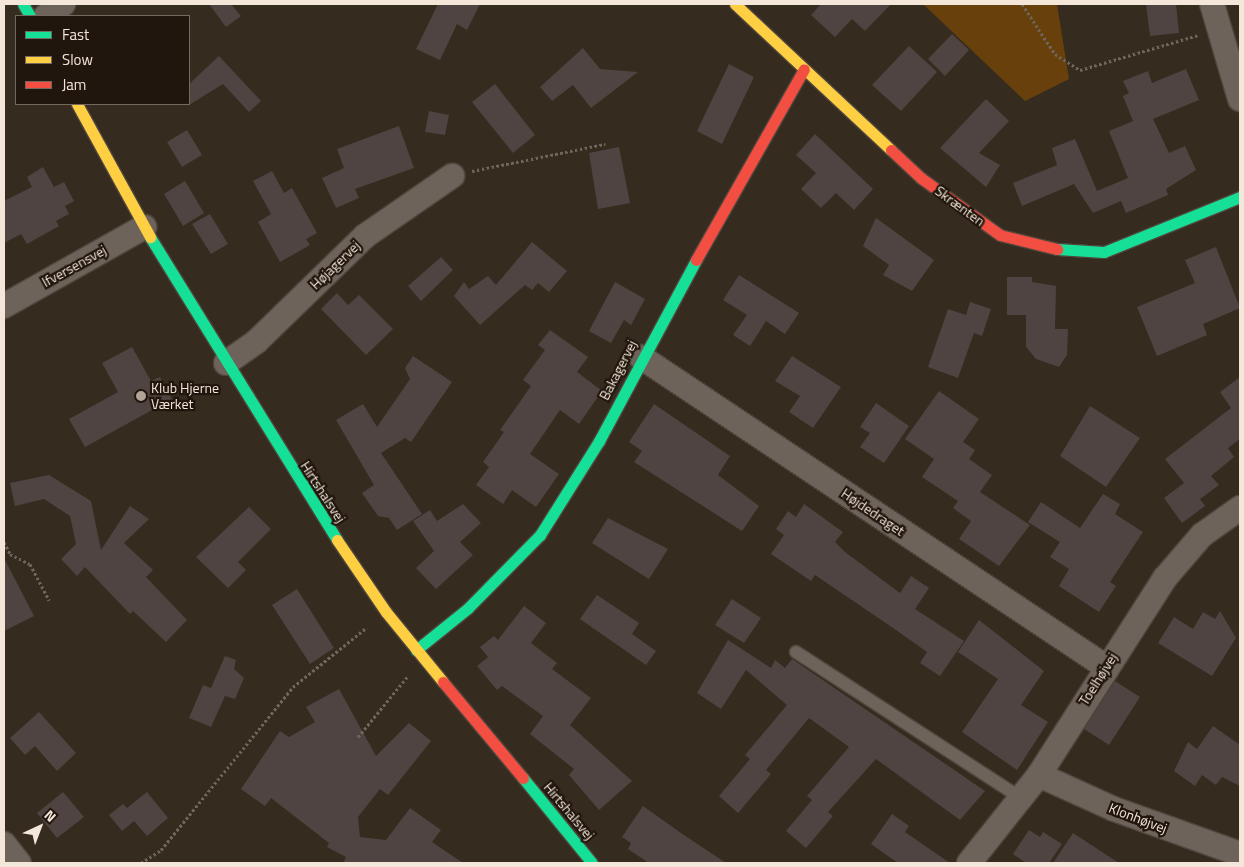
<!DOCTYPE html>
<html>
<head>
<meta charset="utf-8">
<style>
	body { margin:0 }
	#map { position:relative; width:1244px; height:867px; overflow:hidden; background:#362b1f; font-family:"Titillium Web",sans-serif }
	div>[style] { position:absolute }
	.green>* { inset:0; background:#68400b }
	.building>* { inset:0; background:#4f4441 }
	.path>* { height:3px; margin-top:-1.5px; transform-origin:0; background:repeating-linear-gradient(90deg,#6f665e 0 2.5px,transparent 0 5px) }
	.roads { filter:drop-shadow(1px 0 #50463c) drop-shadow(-1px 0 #50463c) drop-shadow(0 1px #50463c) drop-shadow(0 -1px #50463c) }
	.lane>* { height:12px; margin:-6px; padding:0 6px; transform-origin:6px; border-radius:6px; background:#6d635a }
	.street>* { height:24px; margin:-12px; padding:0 12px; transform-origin:12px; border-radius:12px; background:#6d635a }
	.fast>* { height:11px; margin:-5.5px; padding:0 5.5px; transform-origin:5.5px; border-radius:5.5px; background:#16e098 }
	.slow>* { height:11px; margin:-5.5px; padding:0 5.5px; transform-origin:5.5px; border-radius:5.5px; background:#ffcf43 }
	.jam>* { height:11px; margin:-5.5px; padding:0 5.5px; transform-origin:5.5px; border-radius:5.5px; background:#f24e42 }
	.dots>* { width:14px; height:14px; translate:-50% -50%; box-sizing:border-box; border:2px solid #20160d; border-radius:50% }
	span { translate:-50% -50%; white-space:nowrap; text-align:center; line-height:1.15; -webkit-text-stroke:4.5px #20160d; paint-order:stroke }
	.street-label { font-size:14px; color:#f4e6d9 }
	.poi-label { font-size:14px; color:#f4e6d9 }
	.left { translate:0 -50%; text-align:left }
	.frame { position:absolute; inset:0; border:5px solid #f4e6d9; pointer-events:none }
	.legend { position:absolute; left:15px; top:15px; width:175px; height:90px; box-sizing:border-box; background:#20160d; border:1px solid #75695f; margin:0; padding:6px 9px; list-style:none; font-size:15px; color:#f4e6d9 }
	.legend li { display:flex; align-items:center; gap:10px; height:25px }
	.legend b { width:25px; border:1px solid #75695f }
	.north { position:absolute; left:15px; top:802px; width:50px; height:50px; -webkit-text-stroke:4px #20160d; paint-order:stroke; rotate:43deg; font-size:14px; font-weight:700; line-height:20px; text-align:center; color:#f4e6d9 }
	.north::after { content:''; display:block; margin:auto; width:18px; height:22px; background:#f4e6d9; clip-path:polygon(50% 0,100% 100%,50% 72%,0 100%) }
</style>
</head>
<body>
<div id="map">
	<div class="green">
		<i style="clip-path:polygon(923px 4px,1057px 4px,1069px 79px,1025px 101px)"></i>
	</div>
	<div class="building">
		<i style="clip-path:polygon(209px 4px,231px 4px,241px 16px,226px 27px)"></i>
		<i style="clip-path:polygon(438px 4px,480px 4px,467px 30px,457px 24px,440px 60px,416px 49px)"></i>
		<i style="clip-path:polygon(821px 4px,891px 4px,865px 31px,852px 19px,835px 37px,811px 15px)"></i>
		<i style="clip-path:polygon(1146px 4px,1176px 4px,1179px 33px,1150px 36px)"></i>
		<i style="clip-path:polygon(952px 34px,969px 50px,945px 76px,928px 59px)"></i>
		<i style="clip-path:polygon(909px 46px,937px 72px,901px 111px,872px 85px)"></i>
		<i style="clip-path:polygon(583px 48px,600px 69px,638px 72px,591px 108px,573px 85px,552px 101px,540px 87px)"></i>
		<i style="clip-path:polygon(219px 56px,261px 101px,249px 112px,223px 84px,189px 105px,189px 84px)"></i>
		<i style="clip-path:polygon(729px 64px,754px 77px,722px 144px,697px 131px)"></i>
		<i style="clip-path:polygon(1186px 69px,1199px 100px,1153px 119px,1169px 153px,1185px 146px,1196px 170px,1166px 189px,1168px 195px,1126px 213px,1121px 201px,1093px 213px,1074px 184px,1022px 206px,1013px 183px,1057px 165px,1052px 148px,1075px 139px,1097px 191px,1128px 178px,1109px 131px,1133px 121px,1123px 96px,1129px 93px,1123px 81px,1148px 71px,1152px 83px)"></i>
		<i style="clip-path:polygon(495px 84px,535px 135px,513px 153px,472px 102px)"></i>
		<i style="clip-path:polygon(986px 99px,1009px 121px,979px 153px,1000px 165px,986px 187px,940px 148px)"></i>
		<i style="clip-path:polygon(429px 111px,449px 115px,445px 135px,425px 132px)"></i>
		<i style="clip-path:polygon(399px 126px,414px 168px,355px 189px,359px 198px,336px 208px,322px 178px,344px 168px,337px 149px)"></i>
		<i style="clip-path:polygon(187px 130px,202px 155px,182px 167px,167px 142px)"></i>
		<i style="clip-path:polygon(815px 134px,873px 189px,854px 210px,836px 193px,821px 208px,801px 189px,816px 173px,796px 155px)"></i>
		<i style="clip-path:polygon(619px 147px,630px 203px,598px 209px,589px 153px)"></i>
		<i style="clip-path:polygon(43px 167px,54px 187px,64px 182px,74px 201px,65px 206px,69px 214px,56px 221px,59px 226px,27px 244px,21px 234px,4px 243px,4px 201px,32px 187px,27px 177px)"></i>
		<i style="clip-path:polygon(272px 171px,284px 193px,292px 188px,317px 233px,306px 239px,310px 245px,280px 262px,258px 222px,271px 214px,253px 181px)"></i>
		<i style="clip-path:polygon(185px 181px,204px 213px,183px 226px,164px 194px)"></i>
		<i style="clip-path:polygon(210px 214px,228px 244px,211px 254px,192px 224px)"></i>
		<i style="clip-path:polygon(876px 218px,934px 260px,912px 291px,883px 275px,889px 265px,863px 246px)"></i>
		<i style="clip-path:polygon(532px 242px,567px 271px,549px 292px,538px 283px,532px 290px,525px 285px,480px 325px,454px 296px,464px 282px,469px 289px,488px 276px,496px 285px)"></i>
		<i style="clip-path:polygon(1216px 247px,1240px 308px,1203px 324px,1207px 335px,1157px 356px,1137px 307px,1195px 283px,1185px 260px)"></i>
		<i style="clip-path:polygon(441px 257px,453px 270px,421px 301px,408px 286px)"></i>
		<i style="clip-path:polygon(739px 275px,799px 313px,785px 334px,766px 321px,750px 346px,733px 335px,747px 315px,723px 300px)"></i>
		<i style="clip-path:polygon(1007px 277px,1032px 277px,1032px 282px,1056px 286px,1055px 329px,1068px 329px,1067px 355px,1059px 367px,1036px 359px,1026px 347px,1026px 315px,1007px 315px)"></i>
		<i style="clip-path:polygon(615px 282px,645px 299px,631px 325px,624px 320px,611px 343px,589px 331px)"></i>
		<i style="clip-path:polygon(337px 293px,348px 305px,359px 295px,393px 329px,366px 355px,321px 309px)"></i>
		<i style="clip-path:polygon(970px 302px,991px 309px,982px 336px,974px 333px,958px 378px,928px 367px,948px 309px,966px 315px)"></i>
		<i style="clip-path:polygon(550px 330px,588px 357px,577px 372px,602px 391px,579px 424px,560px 410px,530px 454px,559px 474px,536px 507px,512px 490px,503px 504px,476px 485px,489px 467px,483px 462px,504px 432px,500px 430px,531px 386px,523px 380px,545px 350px,538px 345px)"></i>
		<i style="clip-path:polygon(132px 347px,151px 381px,160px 377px,172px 399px,85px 447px,69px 419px,118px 392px,102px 363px)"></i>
		<i style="clip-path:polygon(413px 356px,452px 382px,411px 442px,405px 438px,381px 453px,422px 514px,397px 530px,389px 518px,378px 516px,362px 493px,374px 485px,336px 420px,363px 404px,377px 427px,410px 379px,405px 368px)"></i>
		<i style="clip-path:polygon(792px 356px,841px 387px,813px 428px,789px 412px,800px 396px,775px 381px)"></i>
		<i style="clip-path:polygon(1240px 377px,1240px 439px,1228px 448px,1234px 457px,1211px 476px,1219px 485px,1200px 499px,1205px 506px,1182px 523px,1164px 498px,1184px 483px,1165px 459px,1231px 408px,1220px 392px)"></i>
		<i style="clip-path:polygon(939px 391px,979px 419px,963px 442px,975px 450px,969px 459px,992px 475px,980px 492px,1030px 525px,999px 566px,959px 539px,971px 521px,953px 508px,958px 501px,922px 477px,934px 459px,905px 439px)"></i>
		<i style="clip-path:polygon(876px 403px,909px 426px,884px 463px,860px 447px,870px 433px,860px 427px)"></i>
		<i style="clip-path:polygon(654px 404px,730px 456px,718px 475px,759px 506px,742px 531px,634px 462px,642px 451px,629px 442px)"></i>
		<i style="clip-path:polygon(1090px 406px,1140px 438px,1106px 487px,1060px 456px)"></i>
		<i style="clip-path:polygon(49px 475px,91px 501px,101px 550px,130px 506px,149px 519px,124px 543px,153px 570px,146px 577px,187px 620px,166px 642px,133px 611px,130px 614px,85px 567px,77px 576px,61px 559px,76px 544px,70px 516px,44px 499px,15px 506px,10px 483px)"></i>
		<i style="clip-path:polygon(1103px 494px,1120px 504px,1115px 514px,1143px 532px,1110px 582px,1116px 586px,1099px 612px,1059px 586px,1069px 569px,1050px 557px,1060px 542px,1028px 522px,1041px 502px,1080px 528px)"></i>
		<i style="clip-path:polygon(463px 504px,481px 523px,460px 542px,473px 555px,436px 589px,416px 568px,434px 551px,413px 521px,430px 510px,437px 521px)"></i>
		<i style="clip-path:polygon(804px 504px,843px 532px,835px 542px,845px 552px,900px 593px,911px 576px,929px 588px,915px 609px,964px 641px,940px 676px,920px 663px,927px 652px,896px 630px,815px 575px,811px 581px,771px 554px,784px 535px,776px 529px,788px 511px,796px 517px)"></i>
		<i style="clip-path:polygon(249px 507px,271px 529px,238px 562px,246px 570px,228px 588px,196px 557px)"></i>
		<i style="clip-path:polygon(608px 518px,668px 549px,649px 579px,592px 543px)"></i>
		<i style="clip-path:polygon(4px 558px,34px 616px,4px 631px)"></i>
		<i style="clip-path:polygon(297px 589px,334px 648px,310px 664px,272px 605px)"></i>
		<i style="clip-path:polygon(597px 595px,639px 623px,632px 634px,656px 651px,646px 665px,580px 619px)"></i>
		<i style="clip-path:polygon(732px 599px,761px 618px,744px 643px,715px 625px)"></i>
		<i style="clip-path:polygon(524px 606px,546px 623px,531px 643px,557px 663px,552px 669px,591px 698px,570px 725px,632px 781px,599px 810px,569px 775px,574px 769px,530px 734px,543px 716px,502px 686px,497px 690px,477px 666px,488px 657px,480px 647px,494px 636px,498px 640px)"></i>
		<i style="clip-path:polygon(1220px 611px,1236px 638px,1212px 676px,1158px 643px,1174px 617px,1193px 629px,1203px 612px,1215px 619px)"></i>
		<i style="clip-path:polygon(979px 620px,1044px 671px,1021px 705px,1048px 722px,1017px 770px,962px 732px,998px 679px,958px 652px)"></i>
		<i style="clip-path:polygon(728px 640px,771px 668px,775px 660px,785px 668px,792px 659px,985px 791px,960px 820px,876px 759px,828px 812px,833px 816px,806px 848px,786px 831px,812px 800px,807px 796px,849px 747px,809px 718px,766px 770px,771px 774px,738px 813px,719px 796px,750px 759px,745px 755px,787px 705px,746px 670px,721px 709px,697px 693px)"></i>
		<i style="clip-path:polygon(225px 656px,236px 660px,234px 669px,244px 678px,235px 699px,225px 696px,211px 727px,189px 718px,203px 685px,211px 688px)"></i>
		<i style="clip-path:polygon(1115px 681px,1140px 697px,1109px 745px,1084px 729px)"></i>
		<i style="clip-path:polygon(339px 689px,376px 756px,409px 723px,431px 741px,388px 795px,380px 789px,358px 817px,360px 837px,386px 840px,410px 808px,441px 830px,432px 842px,463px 863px,343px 863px,346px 857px,327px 847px,329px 843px,271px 798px,265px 806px,241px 789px,280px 731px,289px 737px,315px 722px,306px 707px)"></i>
		<i style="clip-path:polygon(39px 712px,76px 753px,57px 771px,35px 746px,25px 755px,10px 738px)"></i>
		<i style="clip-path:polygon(1213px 726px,1240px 745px,1240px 786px,1222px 777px,1216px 785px,1202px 775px,1195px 786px,1174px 771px,1188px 742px,1197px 749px)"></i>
		<i style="clip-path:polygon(63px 792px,84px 817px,57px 838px,37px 813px)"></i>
		<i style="clip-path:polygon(147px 792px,168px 818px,147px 836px,134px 821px,122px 831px,109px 815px,123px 804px,127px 808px)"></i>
		<i style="clip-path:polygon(643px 806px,681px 833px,726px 863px,649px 863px,628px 849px,631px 843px,622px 837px)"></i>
		<i style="clip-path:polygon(892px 814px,909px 826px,905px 832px,950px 863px,898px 863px,871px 844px)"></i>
		<i style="clip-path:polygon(1029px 830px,1040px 837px,1043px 832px,1062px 844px,1049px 863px,1026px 863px,1013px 854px)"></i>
		<i style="clip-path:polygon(1073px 833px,1119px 863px,1053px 863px)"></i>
	</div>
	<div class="path">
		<i style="left:1022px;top:4px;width:60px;rotate:56.6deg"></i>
		<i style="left:1055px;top:54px;width:30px;rotate:33deg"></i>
		<i style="left:1080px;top:70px;width:123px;rotate:-16.5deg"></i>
		<i style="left:472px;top:171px;width:136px;rotate:-11.5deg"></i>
		<i style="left:4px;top:542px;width:13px;rotate:63deg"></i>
		<i style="left:10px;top:554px;width:22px;rotate:27deg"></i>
		<i style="left:30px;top:564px;width:41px;rotate:62.2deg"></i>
		<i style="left:358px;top:737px;width:79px;rotate:-50.7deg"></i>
		<i style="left:141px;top:863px;width:24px;rotate:-33deg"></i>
		<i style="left:161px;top:850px;width:210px;rotate:-51deg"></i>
		<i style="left:293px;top:687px;width:95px;rotate:-39deg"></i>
	</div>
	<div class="roads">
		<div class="lane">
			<i style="left:796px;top:652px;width:270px;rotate:33deg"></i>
		</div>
		<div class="street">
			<i style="left:1212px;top:4px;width:99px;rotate:73.6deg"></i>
			<i style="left:46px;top:16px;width:21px;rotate:-35deg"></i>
			<i style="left:4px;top:306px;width:161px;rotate:-29.4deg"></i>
			<i style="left:641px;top:357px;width:559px;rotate:33.69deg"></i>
			<i style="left:226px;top:363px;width:37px;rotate:-35deg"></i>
			<i style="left:256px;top:342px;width:152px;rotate:-44.2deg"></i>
			<i style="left:365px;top:236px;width:106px;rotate:-34.6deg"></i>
			<i style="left:1039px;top:775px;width:82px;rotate:24.4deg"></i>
			<i style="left:1114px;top:809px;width:134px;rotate:19.7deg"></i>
			<i style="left:4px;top:844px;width:24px;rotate:52deg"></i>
			<i style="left:969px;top:863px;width:112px;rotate:-51.5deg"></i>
			<i style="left:1039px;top:775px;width:234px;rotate:-57.4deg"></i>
			<i style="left:1165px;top:578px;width:57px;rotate:-49.3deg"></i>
			<i style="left:1202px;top:535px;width:47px;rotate:-35.4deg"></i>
		</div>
		<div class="fast">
			<i style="left:23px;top:4px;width:14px;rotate:60deg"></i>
			<i style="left:150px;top:237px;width:356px;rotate:58.3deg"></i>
			<i style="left:1057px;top:249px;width:47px;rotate:3.7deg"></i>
			<i style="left:1104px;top:252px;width:147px;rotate:-22deg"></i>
			<i style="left:416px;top:650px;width:67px;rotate:-38.9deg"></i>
			<i style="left:468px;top:608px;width:103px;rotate:-45.4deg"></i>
			<i style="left:540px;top:535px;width:111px;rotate:-57.9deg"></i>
			<i style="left:599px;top:441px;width:205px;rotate:-61.8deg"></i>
			<i style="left:523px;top:778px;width:109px;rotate:50.9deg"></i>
		</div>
		<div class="slow">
			<i style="left:735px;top:4px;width:214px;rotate:43.1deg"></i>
			<i style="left:77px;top:104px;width:152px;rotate:61.2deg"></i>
			<i style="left:337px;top:540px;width:87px;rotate:55.8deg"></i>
			<i style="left:386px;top:612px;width:90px;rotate:50.8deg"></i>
		</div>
		<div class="jam">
			<i style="left:891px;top:150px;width:41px;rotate:43deg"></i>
			<i style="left:921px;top:178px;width:97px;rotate:35.8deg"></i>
			<i style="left:1000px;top:235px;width:59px;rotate:13.8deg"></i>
			<i style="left:696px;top:260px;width:219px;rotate:-60.5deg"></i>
			<i style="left:443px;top:682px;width:125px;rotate:50.2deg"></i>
		</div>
	</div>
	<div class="dots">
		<i style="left:141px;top:396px;background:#b2a598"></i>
	</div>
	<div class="street-label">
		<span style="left:960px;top:206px;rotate:36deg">Skrænten</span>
		<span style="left:335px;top:265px;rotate:-44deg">Højagervej</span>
		<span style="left:74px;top:266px;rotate:-29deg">Ifversensvej</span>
		<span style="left:618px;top:370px;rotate:-63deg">Bakagervej</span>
		<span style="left:323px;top:492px;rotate:57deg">Hirtshalsvej</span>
		<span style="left:873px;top:512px;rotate:34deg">Højdedraget</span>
		<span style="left:1098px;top:679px;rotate:-58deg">Toelhøjvej</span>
		<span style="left:569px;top:811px;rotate:50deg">Hirtshalsvej</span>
		<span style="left:1138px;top:818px;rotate:21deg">Klonhøjvej</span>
	</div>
	<div class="poi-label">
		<span class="left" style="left:151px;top:396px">Klub Hjerne<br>Værket</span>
	</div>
	<div class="frame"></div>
	<ul class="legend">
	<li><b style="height:6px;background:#16e098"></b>Fast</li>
	<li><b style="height:6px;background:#ffcf43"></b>Slow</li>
	<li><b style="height:6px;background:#f24e42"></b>Jam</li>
	</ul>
	<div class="north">N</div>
</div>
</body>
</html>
